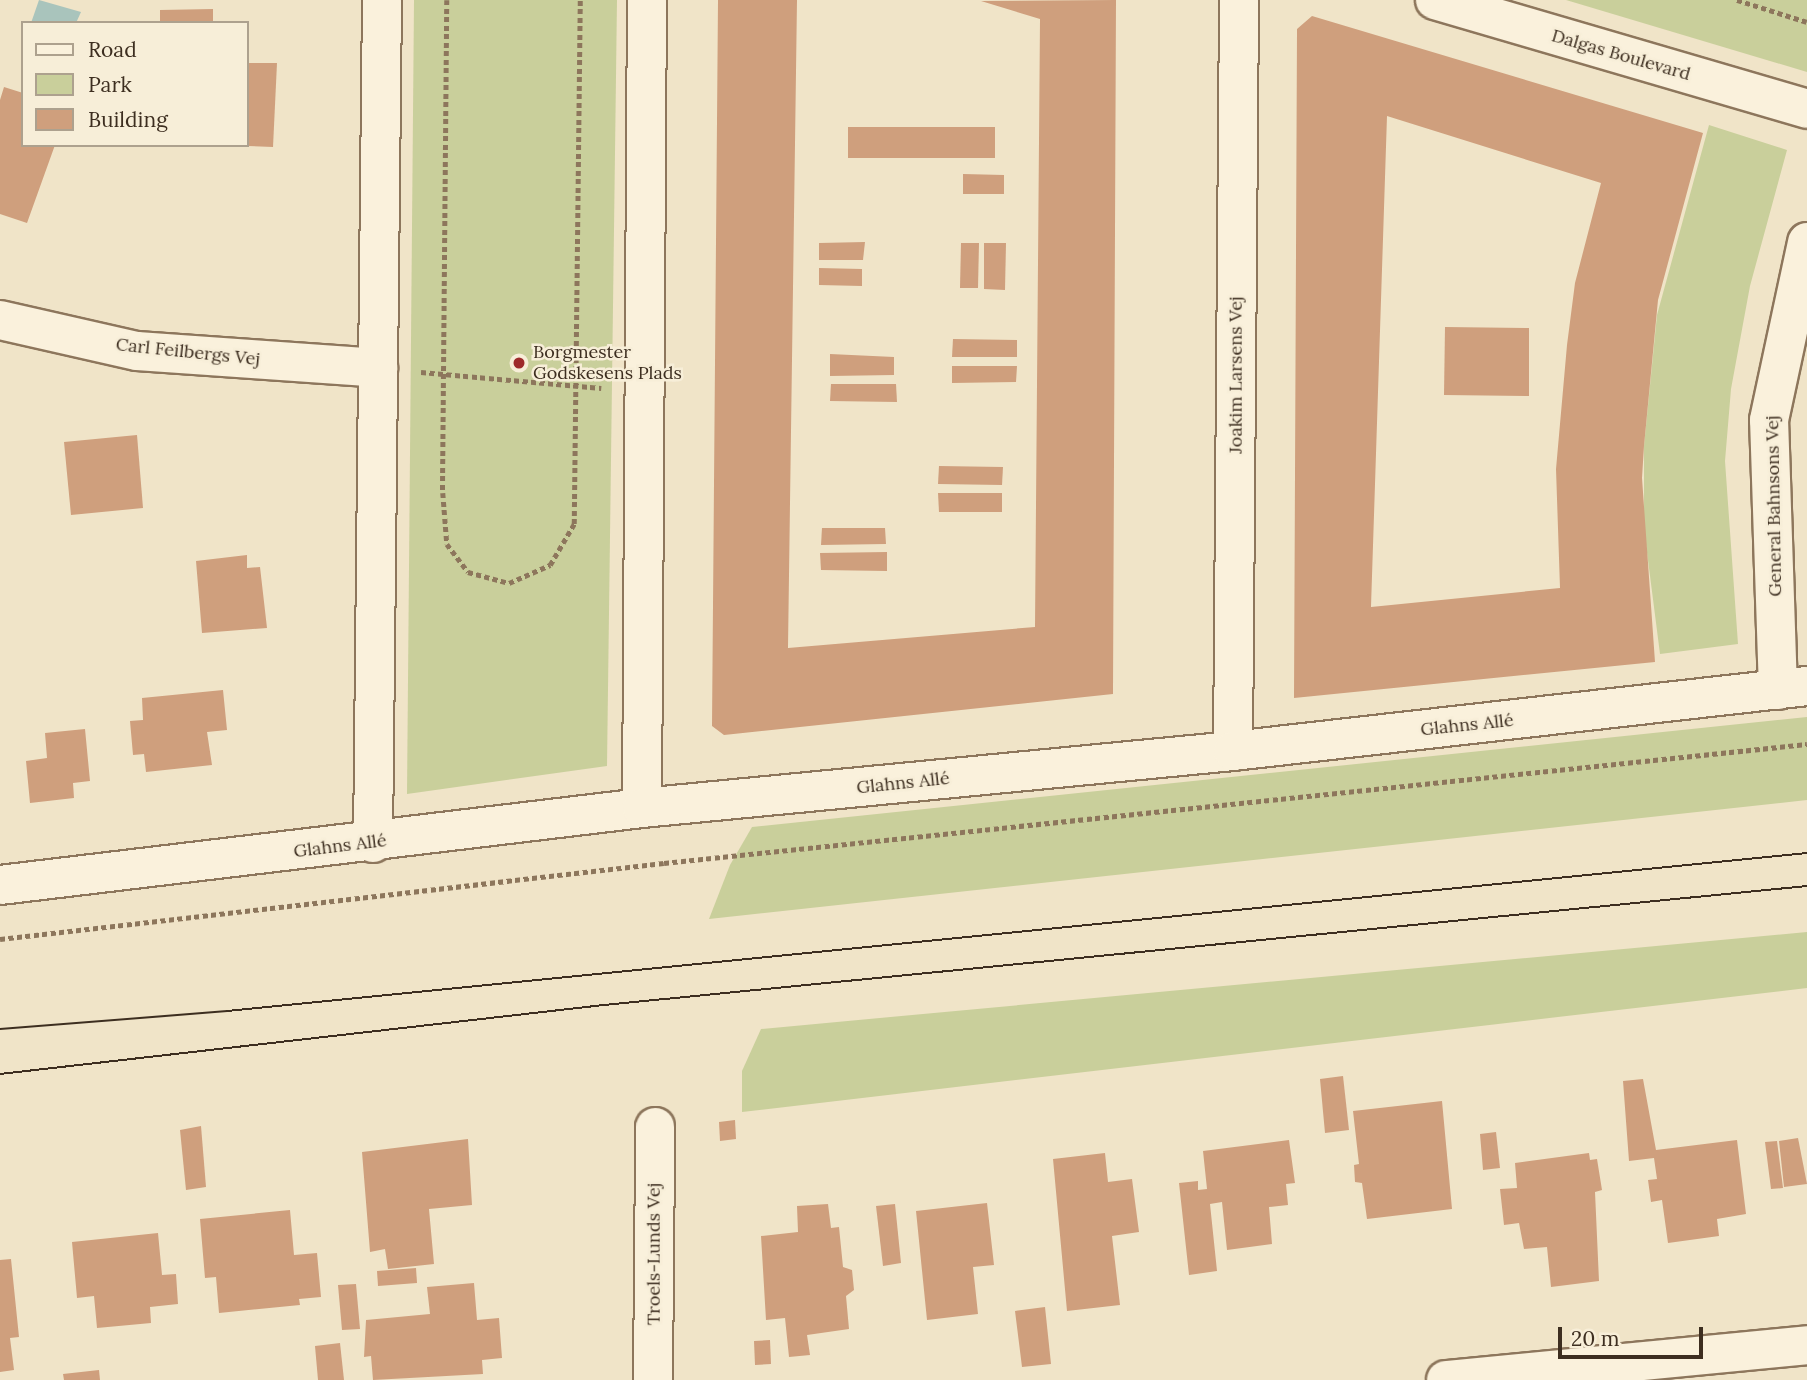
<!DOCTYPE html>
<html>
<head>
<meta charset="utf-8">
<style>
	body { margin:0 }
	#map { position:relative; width:1807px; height:1380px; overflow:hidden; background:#f0e4c8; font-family:Lora,serif }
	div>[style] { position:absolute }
	.green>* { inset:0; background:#c9cf9b }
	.water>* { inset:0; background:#a9c4bc }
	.building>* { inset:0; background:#cf9f7d }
	.path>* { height:4.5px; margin-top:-2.25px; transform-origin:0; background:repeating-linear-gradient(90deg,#8d765c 0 5px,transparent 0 8.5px) }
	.roads { filter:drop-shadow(2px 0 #8d765c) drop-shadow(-2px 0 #8d765c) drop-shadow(0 2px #8d765c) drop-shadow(0 -2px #8d765c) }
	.street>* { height:38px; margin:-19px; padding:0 19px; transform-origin:19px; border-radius:19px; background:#faf1dc }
	.secondary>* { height:38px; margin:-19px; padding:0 19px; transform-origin:19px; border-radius:19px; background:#faf1dc }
	.tram>* { height:2px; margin:-1px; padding:0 1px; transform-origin:1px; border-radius:1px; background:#3d2e20 }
	.dots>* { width:19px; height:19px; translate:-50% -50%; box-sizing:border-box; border:4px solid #f7eed8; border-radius:50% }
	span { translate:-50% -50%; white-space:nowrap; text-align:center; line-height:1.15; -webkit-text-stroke:5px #f7eed8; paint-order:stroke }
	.street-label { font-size:18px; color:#3d2e20 }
	.poi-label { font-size:18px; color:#3d2e20 }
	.left { translate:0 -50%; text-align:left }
	.legend { position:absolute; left:21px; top:21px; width:228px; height:126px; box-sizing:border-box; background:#f7eed8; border:2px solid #ada18e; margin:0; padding:9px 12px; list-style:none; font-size:21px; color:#3d2e20 }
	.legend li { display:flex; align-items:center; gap:14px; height:35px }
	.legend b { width:35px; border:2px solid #ada18e }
	.scale { position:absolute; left:1558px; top:1327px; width:145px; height:32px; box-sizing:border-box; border:4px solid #3d2e20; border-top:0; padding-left:9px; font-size:21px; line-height:24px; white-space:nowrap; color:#3d2e20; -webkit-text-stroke:5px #f7eed8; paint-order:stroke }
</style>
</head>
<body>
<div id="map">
	<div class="green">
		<i style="clip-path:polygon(414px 0,617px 0,607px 766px,407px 794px)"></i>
		<i style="clip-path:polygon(1566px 0,1807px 0,1807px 72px)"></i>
		<i style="clip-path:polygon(1709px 125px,1787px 150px,1750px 286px,1731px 389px,1725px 461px,1738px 644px,1660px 654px,1644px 529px,1644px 446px,1657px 315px)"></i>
		<i style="clip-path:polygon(1807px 717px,1807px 800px,709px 919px,730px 865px,752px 827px)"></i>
		<i style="clip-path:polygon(1807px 932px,1807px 988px,742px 1112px,742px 1071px,761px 1029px)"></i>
	</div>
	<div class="water">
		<i style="clip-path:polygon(39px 0,81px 12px,76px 23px,31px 23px)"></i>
	</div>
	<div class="building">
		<i style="clip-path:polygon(718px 0,797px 0,788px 648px,1035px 627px,1040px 19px,981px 1px,1116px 0,1113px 694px,724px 735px,712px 726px)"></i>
		<i style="clip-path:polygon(213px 9px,213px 23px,160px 23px,160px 10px)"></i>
		<i style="clip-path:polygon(evenodd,1312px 16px,1703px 133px,1658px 300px,1644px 446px,1642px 478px,1655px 662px,1294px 698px,1297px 29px,1312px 16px,1387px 116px,1601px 183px,1575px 283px,1567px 345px,1556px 469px,1560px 588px,1371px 607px,1387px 116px)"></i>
		<i style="clip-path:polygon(247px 63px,277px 63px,273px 147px,247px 146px)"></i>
		<i style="clip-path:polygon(4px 87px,23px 93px,23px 145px,55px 145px,27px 223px,0 214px,0 100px)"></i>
		<i style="clip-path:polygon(848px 127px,995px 127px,995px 158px,848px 158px)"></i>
		<i style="clip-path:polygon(963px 174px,1004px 175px,1004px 194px,963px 194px)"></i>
		<i style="clip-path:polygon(865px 242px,863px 260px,819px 260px,819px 243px)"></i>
		<i style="clip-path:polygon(961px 243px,979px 243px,978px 288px,960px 288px)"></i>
		<i style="clip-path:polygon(984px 243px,1006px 243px,1005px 290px,984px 289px)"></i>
		<i style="clip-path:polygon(819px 268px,862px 269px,862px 286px,819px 285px)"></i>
		<i style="clip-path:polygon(1445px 327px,1529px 328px,1529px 396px,1444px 395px)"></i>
		<i style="clip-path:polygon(953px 339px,1017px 340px,1017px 357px,952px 357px)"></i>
		<i style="clip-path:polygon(830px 354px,894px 357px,894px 375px,830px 376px)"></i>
		<i style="clip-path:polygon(952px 366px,1017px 366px,1016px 382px,952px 383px)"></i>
		<i style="clip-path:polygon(831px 384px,896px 384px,897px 402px,830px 401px)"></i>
		<i style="clip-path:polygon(137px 435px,143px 508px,71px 515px,64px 442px)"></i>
		<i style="clip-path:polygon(939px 466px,1003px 467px,1002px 485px,938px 484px)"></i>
		<i style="clip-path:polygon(938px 493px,1002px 493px,1002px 512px,939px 512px)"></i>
		<i style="clip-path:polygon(822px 528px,885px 528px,886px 544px,821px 545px)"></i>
		<i style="clip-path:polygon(887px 552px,887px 571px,821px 570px,820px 553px)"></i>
		<i style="clip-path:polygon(247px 555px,247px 568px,260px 567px,267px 628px,202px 633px,196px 561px)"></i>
		<i style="clip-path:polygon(223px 690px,227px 730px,207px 732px,212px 765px,146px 772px,144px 754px,133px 755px,130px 721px,143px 720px,142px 698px)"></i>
		<i style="clip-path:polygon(85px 729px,90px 781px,73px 783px,74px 798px,30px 803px,26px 761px,47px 758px,45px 733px)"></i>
		<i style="clip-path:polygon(1343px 1076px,1349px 1130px,1325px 1133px,1320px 1079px)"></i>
		<i style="clip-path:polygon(1643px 1079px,1656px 1150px,1737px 1140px,1746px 1214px,1717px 1219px,1719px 1236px,1668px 1243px,1662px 1200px,1651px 1202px,1648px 1180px,1657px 1179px,1654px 1158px,1629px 1161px,1623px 1081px)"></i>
		<i style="clip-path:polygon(1442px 1101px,1452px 1209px,1367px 1219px,1362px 1183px,1355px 1182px,1354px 1165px,1359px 1164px,1353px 1111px)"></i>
		<i style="clip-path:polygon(735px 1120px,736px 1139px,720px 1141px,719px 1122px)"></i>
		<i style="clip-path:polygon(201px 1126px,206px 1187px,186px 1190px,180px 1130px)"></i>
		<i style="clip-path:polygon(1496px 1132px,1500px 1168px,1483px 1170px,1480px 1134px)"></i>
		<i style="clip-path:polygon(1798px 1138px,1807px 1184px,1784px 1187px,1779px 1141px)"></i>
		<i style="clip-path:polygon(468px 1139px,472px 1205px,429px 1209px,434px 1264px,388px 1269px,385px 1249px,370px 1252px,362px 1152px)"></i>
		<i style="clip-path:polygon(1289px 1140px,1295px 1183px,1286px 1184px,1288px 1205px,1269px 1207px,1272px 1244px,1227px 1250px,1222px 1202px,1210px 1204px,1217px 1271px,1189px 1275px,1179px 1183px,1198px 1181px,1198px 1190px,1207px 1189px,1203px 1151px)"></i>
		<i style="clip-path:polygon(1777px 1141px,1783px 1188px,1771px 1189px,1765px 1142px)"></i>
		<i style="clip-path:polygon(1105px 1153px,1108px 1182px,1132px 1179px,1139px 1232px,1112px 1236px,1120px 1305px,1067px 1311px,1053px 1159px)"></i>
		<i style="clip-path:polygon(1589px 1153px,1590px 1160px,1597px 1159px,1602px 1190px,1595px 1192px,1599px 1281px,1551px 1287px,1547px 1247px,1524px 1249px,1519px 1223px,1504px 1225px,1500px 1189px,1517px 1188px,1515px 1163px)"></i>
		<i style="clip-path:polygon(987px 1203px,994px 1265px,973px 1267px,978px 1314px,927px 1320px,916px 1211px)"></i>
		<i style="clip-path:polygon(828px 1204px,831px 1228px,839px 1227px,843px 1267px,852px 1270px,854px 1290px,846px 1296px,849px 1329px,807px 1335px,810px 1355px,789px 1357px,785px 1318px,766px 1320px,761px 1236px,798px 1232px,797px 1206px)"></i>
		<i style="clip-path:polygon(895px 1204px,901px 1263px,883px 1266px,876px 1206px)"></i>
		<i style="clip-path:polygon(290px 1210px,294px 1255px,317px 1253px,321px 1297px,299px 1299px,300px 1305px,219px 1313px,216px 1277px,205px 1278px,200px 1219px)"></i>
		<i style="clip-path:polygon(158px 1233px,162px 1275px,176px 1274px,178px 1304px,150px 1307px,151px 1323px,97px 1328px,94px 1296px,77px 1298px,72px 1242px)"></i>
		<i style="clip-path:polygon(11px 1259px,19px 1337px,10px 1338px,14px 1370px,0 1372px,0 1260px)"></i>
		<i style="clip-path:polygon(416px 1268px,417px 1283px,378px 1286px,377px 1271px)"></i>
		<i style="clip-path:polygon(474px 1283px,477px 1320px,499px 1318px,502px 1358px,482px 1360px,483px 1374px,373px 1380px,371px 1356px,364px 1357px,366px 1320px,430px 1314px,427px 1287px)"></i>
		<i style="clip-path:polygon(356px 1284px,360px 1329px,342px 1330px,338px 1285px)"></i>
		<i style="clip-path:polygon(1045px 1307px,1051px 1364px,1022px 1367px,1015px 1311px)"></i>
		<i style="clip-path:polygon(770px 1340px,771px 1364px,755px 1365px,754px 1341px)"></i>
		<i style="clip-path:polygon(340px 1343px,344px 1380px,318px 1380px,315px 1346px)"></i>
		<i style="clip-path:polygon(99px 1370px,100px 1380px,64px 1380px,63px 1374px)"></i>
	</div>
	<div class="path">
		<i style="left:447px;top:0;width:493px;rotate:90.5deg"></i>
		<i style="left:443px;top:493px;width:51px;rotate:85.5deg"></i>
		<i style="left:447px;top:544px;width:35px;rotate:53deg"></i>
		<i style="left:468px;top:572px;width:42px;rotate:15deg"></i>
		<i style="left:509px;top:583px;width:45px;rotate:-23.7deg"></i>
		<i style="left:550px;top:565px;width:48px;rotate:-59.7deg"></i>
		<i style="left:574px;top:524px;width:524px;rotate:-89.34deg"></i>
		<i style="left:1737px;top:0;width:73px;rotate:17.4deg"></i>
		<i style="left:421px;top:372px;width:181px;rotate:5.1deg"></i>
		<i style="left:0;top:939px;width:668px;rotate:-6.53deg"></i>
		<i style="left:664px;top:863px;width:1149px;rotate:-5.94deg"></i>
	</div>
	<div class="roads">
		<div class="street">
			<i style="left:0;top:320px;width:140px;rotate:12.8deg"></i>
			<i style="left:137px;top:351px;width:242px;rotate:4deg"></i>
			<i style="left:1778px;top:690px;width:270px;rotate:-91.9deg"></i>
			<i style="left:1769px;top:420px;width:182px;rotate:-77.9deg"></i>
			<i style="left:1233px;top:751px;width:751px;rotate:-89.54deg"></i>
			<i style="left:642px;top:808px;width:808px;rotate:-89.65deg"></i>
			<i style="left:373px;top:843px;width:843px;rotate:-89.39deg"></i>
			<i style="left:0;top:885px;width:647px;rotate:-6.84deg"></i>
			<i style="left:642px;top:808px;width:594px;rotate:-5.51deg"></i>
			<i style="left:1233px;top:751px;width:578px;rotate:-6.46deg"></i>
			<i style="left:653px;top:1380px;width:253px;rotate:-89.5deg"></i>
			<i style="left:1446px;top:1380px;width:363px;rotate:-5.5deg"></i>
		</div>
		<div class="secondary">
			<i style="left:1435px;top:0;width:388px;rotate:16.3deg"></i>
		</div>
	</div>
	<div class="tram">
		<i style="left:0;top:1029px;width:228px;rotate:-4.5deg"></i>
		<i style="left:227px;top:1011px;width:1588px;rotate:-5.71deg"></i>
		<i style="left:0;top:1074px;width:608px;rotate:-6.52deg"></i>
		<i style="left:604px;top:1005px;width:1209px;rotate:-5.65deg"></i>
	</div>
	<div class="dots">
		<i style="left:519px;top:363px;background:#9e2a2b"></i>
	</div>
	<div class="street-label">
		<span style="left:1621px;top:55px;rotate:16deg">Dalgas Boulevard</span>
		<span style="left:188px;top:352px;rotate:6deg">Carl Feilbergs Vej</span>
		<span style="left:1236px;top:375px;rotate:-90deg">Joakim Larsens Vej</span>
		<span style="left:1774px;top:506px;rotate:-91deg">General Bahnsons Vej</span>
		<span style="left:1467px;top:725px;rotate:-6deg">Glahns Allé</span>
		<span style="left:903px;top:783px;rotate:-6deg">Glahns Allé</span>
		<span style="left:340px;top:846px;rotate:-7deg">Glahns Allé</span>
		<span style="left:654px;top:1254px;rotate:-90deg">Troels-Lunds Vej</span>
	</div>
	<div class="poi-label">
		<span class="left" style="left:533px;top:363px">Borgmester<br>Godskesens Plads</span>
	</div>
	<ul class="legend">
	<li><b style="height:9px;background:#faf1dc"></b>Road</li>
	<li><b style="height:19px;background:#c9cf9b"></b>Park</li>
	<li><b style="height:19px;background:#cf9f7d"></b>Building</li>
	</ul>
	<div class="scale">20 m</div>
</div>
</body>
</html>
